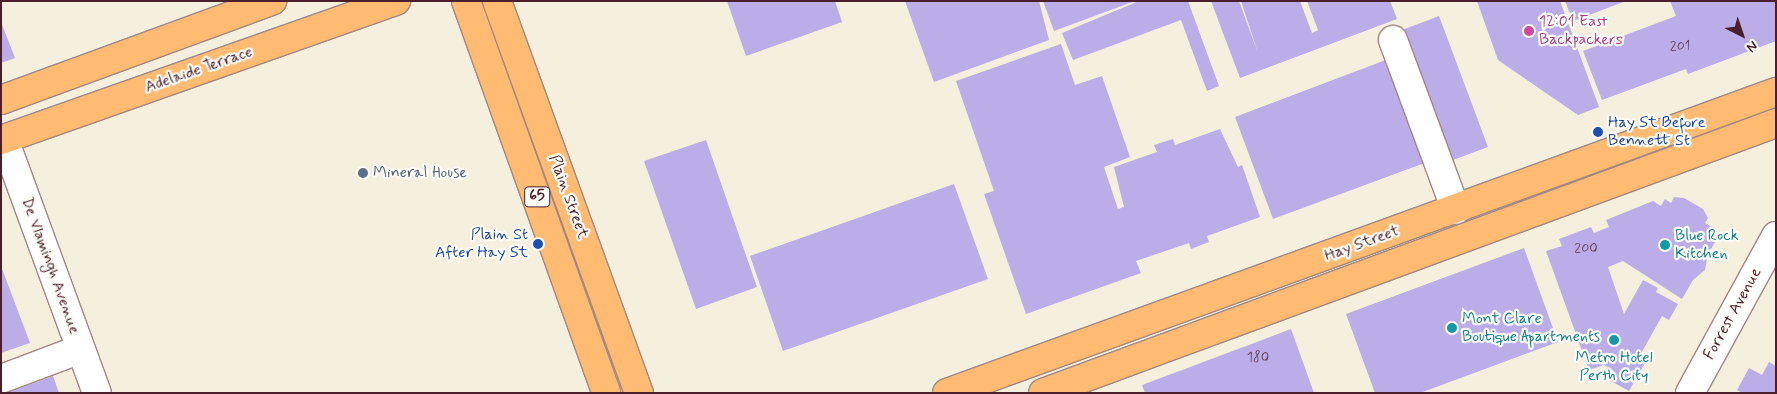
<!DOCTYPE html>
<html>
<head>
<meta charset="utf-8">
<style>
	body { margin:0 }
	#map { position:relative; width:1777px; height:394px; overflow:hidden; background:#f5efdd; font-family:Mynerve,sans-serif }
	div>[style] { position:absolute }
	.building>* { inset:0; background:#bbade7 }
	.roads { filter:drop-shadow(1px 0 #a08784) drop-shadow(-1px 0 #a08784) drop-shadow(0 1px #a08784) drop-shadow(0 -1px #a08784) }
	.minor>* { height:28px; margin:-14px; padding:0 14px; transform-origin:14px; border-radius:14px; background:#fff }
	.major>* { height:28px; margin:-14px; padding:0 14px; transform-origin:14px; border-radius:14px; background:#febb71 }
	.highway>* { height:28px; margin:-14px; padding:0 14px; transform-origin:14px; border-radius:14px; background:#febb71 }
	.dots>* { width:14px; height:14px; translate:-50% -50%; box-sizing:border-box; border:2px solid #fdfcf7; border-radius:50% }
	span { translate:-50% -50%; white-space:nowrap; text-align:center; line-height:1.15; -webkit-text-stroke:4.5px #fdfcf7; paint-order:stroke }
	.number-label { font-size:14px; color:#66425a }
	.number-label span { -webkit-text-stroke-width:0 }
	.shield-label span { padding:1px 4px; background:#fdfcf7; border:1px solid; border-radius:4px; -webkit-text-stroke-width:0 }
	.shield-label { font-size:15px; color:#4a1f2b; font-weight:700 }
	.hotel-label { font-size:16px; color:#b23c85 }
	.left { translate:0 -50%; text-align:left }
	.street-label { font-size:16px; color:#4a1f2b }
	.transit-label { font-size:16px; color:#164399 }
	.right { translate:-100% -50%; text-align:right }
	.service-label { font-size:16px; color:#4e5e75 }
	.culture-label { font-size:16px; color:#0d838f }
	.frame { position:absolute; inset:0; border:2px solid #4a1f2b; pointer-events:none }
	.north { position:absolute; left:1717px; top:10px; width:50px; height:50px; -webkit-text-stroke:4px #fdfcf7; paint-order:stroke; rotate:139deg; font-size:14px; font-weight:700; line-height:20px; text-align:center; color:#4a1f2b }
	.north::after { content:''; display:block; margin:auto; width:18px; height:22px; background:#4a1f2b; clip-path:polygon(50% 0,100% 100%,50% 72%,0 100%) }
</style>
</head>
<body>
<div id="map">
	<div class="building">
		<i style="clip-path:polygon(727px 1px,835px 1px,842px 22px,746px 56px)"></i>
		<i style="clip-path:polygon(905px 1px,1039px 1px,1049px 40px,934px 82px)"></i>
		<i style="clip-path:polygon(1043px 1px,1135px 1px,1054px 31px)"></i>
		<i style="clip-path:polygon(1139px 1px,1188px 1px,1219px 86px,1207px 91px,1181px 20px,1073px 60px,1062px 33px)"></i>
		<i style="clip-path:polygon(1211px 1px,1239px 1px,1258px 53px,1241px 1px,1300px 1px,1312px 33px,1318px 30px,1307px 1px,1390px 1px,1397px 19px,1240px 78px)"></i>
		<i style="clip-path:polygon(1477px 1px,1560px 1px,1599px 107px,1578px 115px,1498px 60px)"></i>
		<i style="clip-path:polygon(1565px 1px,1626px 1px,1573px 21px)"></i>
		<i style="clip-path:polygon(1670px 1px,1776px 1px,1776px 41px,1688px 74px,1686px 69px,1602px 100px,1583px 51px,1676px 16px)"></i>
		<i style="clip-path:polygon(1439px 16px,1488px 147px,1445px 163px,1397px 32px)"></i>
		<i style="clip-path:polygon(1px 22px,15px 58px,1px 63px)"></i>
		<i style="clip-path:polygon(1061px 44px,1075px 85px,1102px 76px,1130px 157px,1104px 167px,1118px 209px,1124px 207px,1114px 167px,1157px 152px,1154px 145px,1173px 139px,1175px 145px,1220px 129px,1238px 167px,1242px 165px,1260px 217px,1207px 236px,1209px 242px,1191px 249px,1189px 243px,1136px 261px,1141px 273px,1026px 314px,984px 194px,994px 191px,956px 81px)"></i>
		<i style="clip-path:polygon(1391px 58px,1430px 161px,1273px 219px,1235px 117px)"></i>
		<i style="clip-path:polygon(706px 140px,757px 287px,696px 309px,644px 161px)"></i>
		<i style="clip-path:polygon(954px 184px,988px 279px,783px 351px,750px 256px)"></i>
		<i style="clip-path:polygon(1674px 197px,1684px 198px,1703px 209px,1708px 218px,1705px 223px,1713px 228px,1710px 233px,1718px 237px,1708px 254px,1705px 270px,1693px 280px,1682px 299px,1623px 261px,1608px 267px,1624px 314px,1643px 280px,1658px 288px,1656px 292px,1678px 304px,1669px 320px,1662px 316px,1638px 359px,1645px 363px,1629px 391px,1609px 380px,1614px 371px,1604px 365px,1589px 370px,1546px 251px,1562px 246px,1559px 239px,1591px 227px,1594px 233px,1609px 227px,1606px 220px,1653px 201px,1661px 206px,1665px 199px,1671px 203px)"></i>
		<i style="clip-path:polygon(1524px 248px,1558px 342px,1420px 393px,1375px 393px,1346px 314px)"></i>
		<i style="clip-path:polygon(1px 266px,30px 343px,1px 353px)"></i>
		<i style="clip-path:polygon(1291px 329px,1314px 393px,1145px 393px,1142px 385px)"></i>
		<i style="clip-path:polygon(1769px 362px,1776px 366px,1776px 393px,1743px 393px,1737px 390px,1749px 368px,1762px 375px)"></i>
		<i style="clip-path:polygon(53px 376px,59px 393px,7px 393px)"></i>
	</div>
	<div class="roads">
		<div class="minor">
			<i style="left:1393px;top:40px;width:181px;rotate:69.7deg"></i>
			<i style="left:4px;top:139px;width:270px;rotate:69.9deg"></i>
			<i style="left:1px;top:379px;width:85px;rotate:-20.6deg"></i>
			<i style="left:1690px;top:393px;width:179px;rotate:-61.3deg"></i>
		</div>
		<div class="major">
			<i style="left:947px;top:393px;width:882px;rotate:-19.96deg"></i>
			<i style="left:1043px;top:393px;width:781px;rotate:-20.22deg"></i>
		</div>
		<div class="highway">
			<i style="left:466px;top:1px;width:416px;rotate:70.3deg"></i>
			<i style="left:497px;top:1px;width:417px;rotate:70.1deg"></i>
			<i style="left:1px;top:100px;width:289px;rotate:-20.1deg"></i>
			<i style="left:1px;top:140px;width:419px;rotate:-19.4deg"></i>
		</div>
	</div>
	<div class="dots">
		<i style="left:1529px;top:31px;background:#d1479c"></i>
		<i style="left:1598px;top:132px;background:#1a4fb4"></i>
		<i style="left:363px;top:173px;background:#5c6f8a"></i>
		<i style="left:538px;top:244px;background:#1a4fb4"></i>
		<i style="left:1665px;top:245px;background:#0f9aa8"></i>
		<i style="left:1452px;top:328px;background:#0f9aa8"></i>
		<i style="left:1614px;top:340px;background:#0f9aa8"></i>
	</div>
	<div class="number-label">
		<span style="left:1680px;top:46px">201</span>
		<span style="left:1586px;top:248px">200</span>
		<span style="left:1258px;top:357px">180</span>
	</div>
	<div class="shield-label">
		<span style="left:537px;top:197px">65</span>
	</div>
	<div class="hotel-label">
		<span class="left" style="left:1539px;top:31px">12:01 East<br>Backpackers</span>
	</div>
	<div class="street-label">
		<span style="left:199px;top:70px;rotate:-19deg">Adelaide Terrace</span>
		<span style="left:568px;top:197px;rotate:70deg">Plain Street</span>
		<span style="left:1362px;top:244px;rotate:-20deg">Hay Street</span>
		<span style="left:50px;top:266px;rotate:70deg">De Vlamingh Avenue</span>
		<span style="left:1733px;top:314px;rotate:-61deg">Forrest Avenue</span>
	</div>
	<div class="transit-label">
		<span class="left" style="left:1608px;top:132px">Hay St Before<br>Bennett St</span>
		<span class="right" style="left:528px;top:244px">Plain St<br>After Hay St</span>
	</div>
	<div class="service-label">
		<span class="left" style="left:373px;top:173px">Mineral House</span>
	</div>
	<div class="culture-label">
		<span class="left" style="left:1675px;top:245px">Blue Rock<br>Kitchen</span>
		<span class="left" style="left:1462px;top:328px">Mont Clare<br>Boutique Apartments</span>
		<span style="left:1614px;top:367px">Metro Hotel<br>Perth City</span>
	</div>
	<div class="frame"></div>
	<div class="north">N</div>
</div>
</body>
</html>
